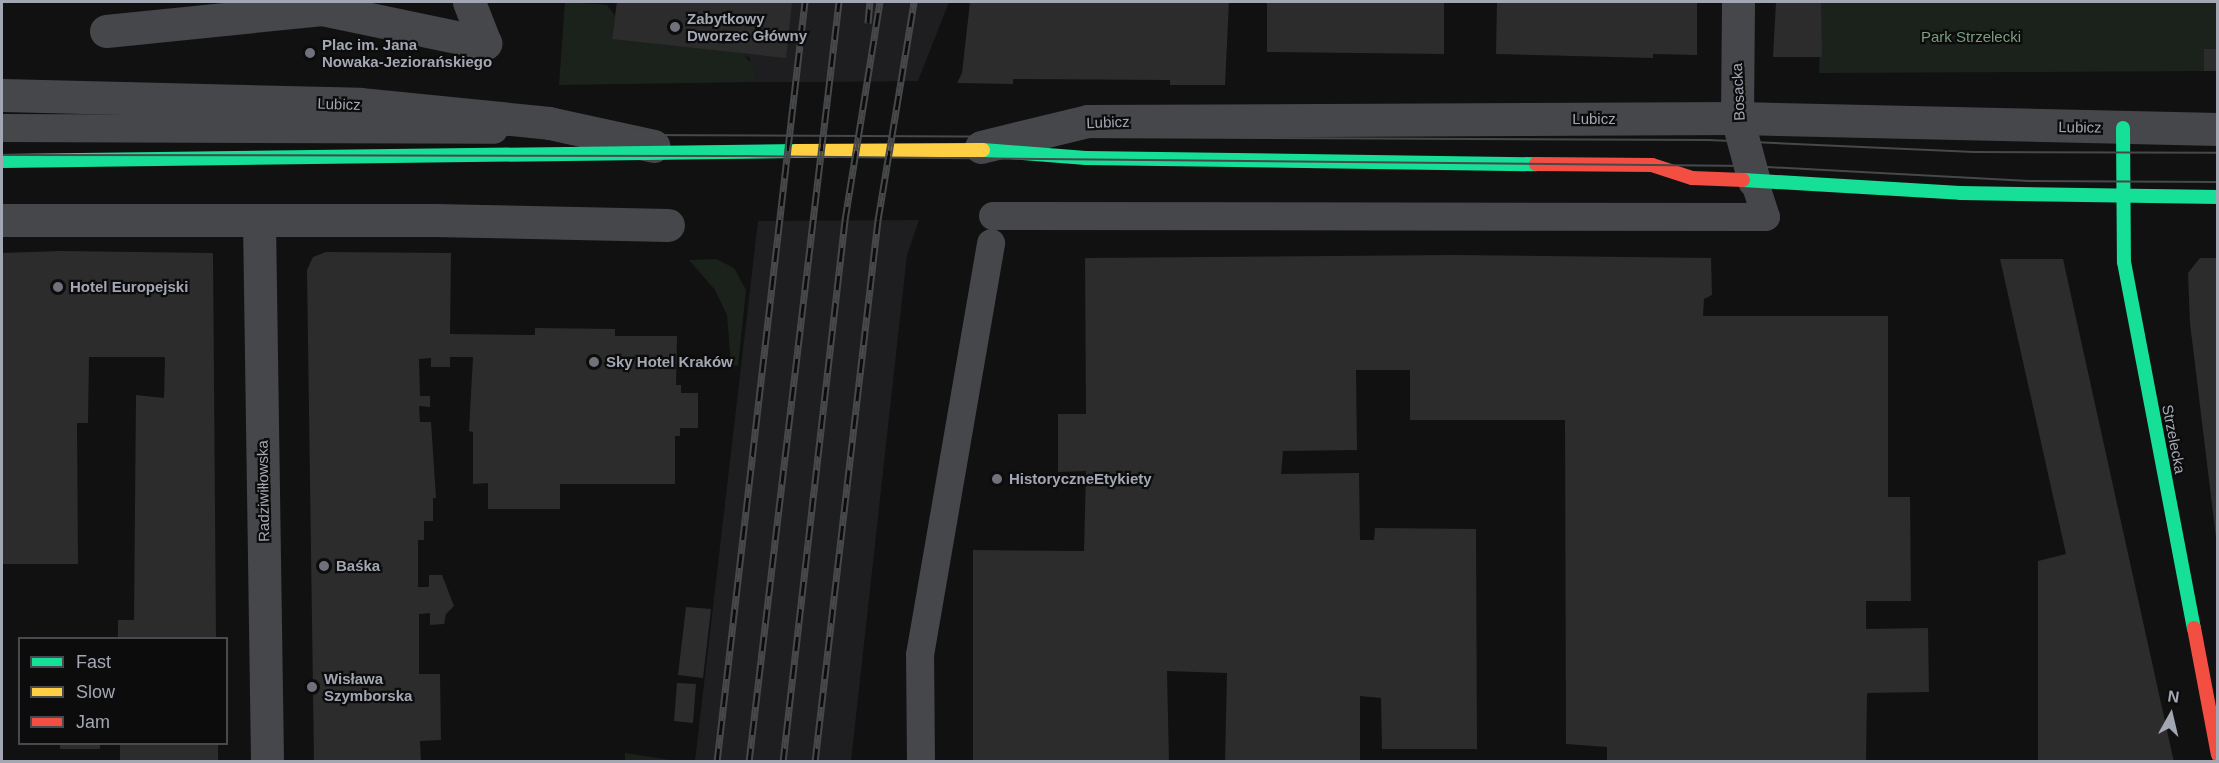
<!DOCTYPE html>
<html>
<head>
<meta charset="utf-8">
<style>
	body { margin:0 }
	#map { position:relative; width:2219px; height:763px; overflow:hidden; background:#111112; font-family:Arial,sans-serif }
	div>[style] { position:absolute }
	.built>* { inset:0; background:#1e1e20 }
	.green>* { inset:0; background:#1b221c }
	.building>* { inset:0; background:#2c2c2d }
	.lane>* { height:28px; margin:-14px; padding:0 14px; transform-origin:14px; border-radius:14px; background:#46474a }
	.street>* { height:33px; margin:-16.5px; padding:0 16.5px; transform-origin:16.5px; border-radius:16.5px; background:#46474a }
	.fast>* { height:14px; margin:-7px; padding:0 7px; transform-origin:7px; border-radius:7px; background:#16e098 }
	.slow>* { height:14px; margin:-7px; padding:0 7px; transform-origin:7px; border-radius:7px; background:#ffcf43 }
	.jam>* { height:14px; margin:-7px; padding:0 7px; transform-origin:7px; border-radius:7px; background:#f24e42 }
	.tram>* { height:1.5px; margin:-0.75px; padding:0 0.75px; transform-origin:0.75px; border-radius:0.75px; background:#46484a }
	.rail>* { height:7px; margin-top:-3.5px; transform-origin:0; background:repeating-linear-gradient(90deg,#0c0c0d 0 14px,#46484a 0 28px); box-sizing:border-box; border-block:2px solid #46484a }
	.dots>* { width:16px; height:16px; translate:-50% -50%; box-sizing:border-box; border:3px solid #0c0c0d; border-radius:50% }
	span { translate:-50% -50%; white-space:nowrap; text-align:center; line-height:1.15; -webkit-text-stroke:4.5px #0c0c0d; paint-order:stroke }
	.poi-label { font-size:15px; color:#a3a7b3; font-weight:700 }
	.left { translate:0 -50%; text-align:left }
	.park-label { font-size:15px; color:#7a9d7d }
	.street-label { font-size:15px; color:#a3a7b3 }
	.frame { position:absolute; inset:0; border:3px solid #a3a7b3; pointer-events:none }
	.legend { position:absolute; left:18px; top:637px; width:210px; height:108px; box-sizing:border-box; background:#0c0c0d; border:2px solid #484a4f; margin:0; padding:8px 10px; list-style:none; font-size:18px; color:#a3a7b3 }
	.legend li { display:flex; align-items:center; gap:12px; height:30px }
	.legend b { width:30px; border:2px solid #484a4f }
	.north { position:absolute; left:2141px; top:685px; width:60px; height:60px; -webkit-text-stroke:4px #0c0c0d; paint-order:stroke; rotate:8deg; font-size:16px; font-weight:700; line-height:24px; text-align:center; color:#a3a7b3 }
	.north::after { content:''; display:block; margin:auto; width:21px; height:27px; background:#a3a7b3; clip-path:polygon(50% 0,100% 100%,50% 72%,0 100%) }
</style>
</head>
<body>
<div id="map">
	<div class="built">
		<i style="clip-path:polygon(617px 2px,949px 2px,918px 81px,828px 82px,756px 82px,749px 57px,612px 39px)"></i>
		<i style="clip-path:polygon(919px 220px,907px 255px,851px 761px,695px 761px,758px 221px)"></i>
	</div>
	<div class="green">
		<i style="clip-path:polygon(565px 2px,607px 5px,615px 16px,612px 38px,742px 53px,753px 65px,756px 82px,559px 85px)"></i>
		<i style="clip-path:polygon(1821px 2px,2217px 2px,2217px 49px,2204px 49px,2204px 71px,1819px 73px)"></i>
		<i style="clip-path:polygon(716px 259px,734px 268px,746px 290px,738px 366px,731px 365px,727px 315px,715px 290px,689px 260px)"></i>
		<i style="clip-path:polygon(625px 753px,677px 761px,625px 761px)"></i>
	</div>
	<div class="building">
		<i style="clip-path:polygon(617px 2px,792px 2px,786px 58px,612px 39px)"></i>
		<i style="clip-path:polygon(970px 2px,1229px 2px,1225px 85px,1170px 85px,1170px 80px,1013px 79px,1013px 84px,957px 83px,962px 73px)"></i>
		<i style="clip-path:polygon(1267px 2px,1444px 2px,1444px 54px,1267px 52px)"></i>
		<i style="clip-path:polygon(1497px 2px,1697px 2px,1697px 55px,1653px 54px,1653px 58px,1496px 54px)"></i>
		<i style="clip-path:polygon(1776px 2px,1821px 2px,1822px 57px,1773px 57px)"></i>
		<i style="clip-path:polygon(2204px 49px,2218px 49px,2218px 71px,2204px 71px)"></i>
		<i style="clip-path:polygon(60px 251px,213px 253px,216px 638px,118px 638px,118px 620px,134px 620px,136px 395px,164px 398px,165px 357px,89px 357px,88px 423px,77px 423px,78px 564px,2px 564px,2px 253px)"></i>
		<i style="clip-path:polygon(326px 252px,451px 253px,450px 334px,535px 335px,535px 328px,615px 329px,615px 336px,677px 336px,676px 385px,681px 385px,681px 393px,698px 393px,698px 428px,680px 428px,680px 436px,675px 436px,675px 484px,560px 484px,560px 509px,488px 509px,488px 483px,473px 484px,473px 432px,469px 431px,473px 357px,450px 357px,450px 367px,431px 367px,431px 358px,419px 359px,420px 396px,430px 396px,430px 407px,419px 406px,420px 422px,431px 422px,436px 498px,433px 498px,433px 521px,424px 521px,424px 540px,418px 540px,418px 587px,429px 587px,429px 575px,442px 575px,454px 606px,446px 614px,444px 624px,430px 625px,430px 613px,419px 614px,419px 674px,440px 674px,441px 740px,420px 741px,421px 762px,314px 762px,307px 270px,313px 257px)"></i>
		<i style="clip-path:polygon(1454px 255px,1711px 258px,1712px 295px,1704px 299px,1703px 316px,1888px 316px,1888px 497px,1910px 497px,1911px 601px,1866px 601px,1866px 629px,1928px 628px,1929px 692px,1867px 693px,1866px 762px,1607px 762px,1607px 747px,1566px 744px,1565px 420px,1410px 420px,1410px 370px,1356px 370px,1357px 450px,1283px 451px,1281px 474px,1359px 473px,1360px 540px,1374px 540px,1375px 528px,1476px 529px,1477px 749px,1382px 749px,1381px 698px,1360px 696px,1360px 762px,1225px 762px,1227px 673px,1167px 671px,1169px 762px,973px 762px,973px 550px,1084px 551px,1086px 471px,1058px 472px,1058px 414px,1086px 414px,1085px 258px)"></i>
		<i style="clip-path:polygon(2200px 258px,2218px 258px,2217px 546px,2190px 323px,2188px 273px)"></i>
		<i style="clip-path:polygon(2000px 259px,2063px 259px,2174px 762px,2038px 762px,2038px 561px,2066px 554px)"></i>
		<i style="clip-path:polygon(686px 607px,711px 609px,703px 678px,678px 675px)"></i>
		<i style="clip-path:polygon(677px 683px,696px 684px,693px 723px,674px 721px)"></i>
		<i style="clip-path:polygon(60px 744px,100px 744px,100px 749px,60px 749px)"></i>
		<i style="clip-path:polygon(120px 744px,218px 744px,218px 762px,120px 762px)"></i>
	</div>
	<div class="lane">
		<i style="left:2px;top:128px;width:492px;rotate:0.2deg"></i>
		<i style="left:993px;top:216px;width:773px;rotate:0.07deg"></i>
		<i style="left:1766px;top:217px;width:38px;rotate:-108deg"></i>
		<i style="left:921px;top:762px;width:107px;rotate:-90.5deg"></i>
		<i style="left:920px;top:655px;width:418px;rotate:-80.2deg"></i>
	</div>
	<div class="street">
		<i style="left:469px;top:2px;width:44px;rotate:68.7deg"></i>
		<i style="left:1738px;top:2px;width:116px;rotate:90.5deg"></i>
		<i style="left:1737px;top:118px;width:65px;rotate:74.9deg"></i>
		<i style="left:106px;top:31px;width:217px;rotate:-5.8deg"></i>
		<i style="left:322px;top:9px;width:167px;rotate:11.8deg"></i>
		<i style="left:2px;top:95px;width:358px;rotate:1.4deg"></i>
		<i style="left:360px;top:104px;width:190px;rotate:5.7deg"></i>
		<i style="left:549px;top:123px;width:107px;rotate:12.4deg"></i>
		<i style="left:981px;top:147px;width:110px;rotate:-13.7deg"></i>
		<i style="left:1088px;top:121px;width:649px;rotate:-0.26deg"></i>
		<i style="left:1737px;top:118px;width:481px;rotate:1.3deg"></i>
		<i style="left:2px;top:220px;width:432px"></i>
		<i style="left:434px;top:220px;width:234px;rotate:1.2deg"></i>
		<i style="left:259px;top:221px;width:541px;rotate:89.15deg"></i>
	</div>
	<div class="fast">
		<i style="left:2123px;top:128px;width:134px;rotate:89.6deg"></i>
		<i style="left:2124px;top:262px;width:373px;rotate:79.2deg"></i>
		<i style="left:983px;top:150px;width:103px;rotate:4.4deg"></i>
		<i style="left:1086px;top:158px;width:450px;rotate:0.8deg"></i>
		<i style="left:2px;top:161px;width:794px;rotate:-0.72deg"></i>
		<i style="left:1743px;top:180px;width:217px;rotate:3.4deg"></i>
		<i style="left:1960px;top:193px;width:258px;rotate:0.9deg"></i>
	</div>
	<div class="slow">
		<i style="left:796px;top:151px;width:187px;rotate:-0.3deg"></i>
	</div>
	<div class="jam">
		<i style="left:1536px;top:164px;width:116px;rotate:0.5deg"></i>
		<i style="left:1652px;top:165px;width:42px;rotate:18deg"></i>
		<i style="left:1692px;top:178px;width:51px;rotate:2.2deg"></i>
		<i style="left:2194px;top:628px;width:129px;rotate:79.3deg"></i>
	</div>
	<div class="tram">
		<i style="left:2px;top:132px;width:1707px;rotate:0.27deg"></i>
		<i style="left:1709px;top:140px;width:265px;rotate:2.6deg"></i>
		<i style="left:1974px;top:152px;width:244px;rotate:0.2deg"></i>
		<i style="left:2px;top:155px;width:745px;rotate:0.08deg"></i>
		<i style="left:747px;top:156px;width:1003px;rotate:0.57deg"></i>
		<i style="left:1750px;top:166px;width:279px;rotate:3.1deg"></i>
		<i style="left:2029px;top:181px;width:189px;rotate:0.3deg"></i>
	</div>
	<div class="rail">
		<i style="left:868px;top:23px;width:21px;rotate:-85deg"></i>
		<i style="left:717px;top:762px;width:765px;rotate:-83.4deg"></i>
		<i style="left:749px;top:762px;width:765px;rotate:-83.25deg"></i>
		<i style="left:783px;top:762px;width:546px;rotate:-83.47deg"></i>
		<i style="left:845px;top:220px;width:221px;rotate:-80.9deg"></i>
		<i style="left:815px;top:762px;width:546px;rotate:-83.37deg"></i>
		<i style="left:878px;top:220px;width:221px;rotate:-80.6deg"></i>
	</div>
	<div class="dots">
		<i style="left:675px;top:27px;background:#70727b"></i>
		<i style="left:310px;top:53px;background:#70727b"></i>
		<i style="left:58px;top:287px;background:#70727b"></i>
		<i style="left:594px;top:362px;background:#70727b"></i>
		<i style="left:997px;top:479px;background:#70727b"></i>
		<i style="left:324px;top:566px;background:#70727b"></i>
		<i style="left:312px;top:687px;background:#70727b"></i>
	</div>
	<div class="poi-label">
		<span class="left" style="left:687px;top:27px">Zabytkowy<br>Dworzec Główny</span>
		<span class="left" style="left:322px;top:53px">Plac im. Jana<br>Nowaka-Jeziorańskiego</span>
		<span class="left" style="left:70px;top:287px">Hotel Europejski</span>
		<span class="left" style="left:606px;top:362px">Sky Hotel Kraków</span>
		<span class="left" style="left:1009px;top:479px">HistoryczneEtykiety</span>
		<span class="left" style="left:336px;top:566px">Baśka</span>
		<span class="left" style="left:324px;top:687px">Wisława<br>Szymborska</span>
	</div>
	<div class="park-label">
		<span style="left:1971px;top:37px">Park Strzelecki</span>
	</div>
	<div class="street-label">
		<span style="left:1738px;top:92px;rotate:-93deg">Bosacka</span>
		<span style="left:339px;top:104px;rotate:2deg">Lubicz</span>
		<span style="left:1594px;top:119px">Lubicz</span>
		<span style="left:1108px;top:122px;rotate:-2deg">Lubicz</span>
		<span style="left:2080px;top:127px;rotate:1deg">Lubicz</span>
		<span style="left:2174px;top:439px;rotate:79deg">Strzelecka</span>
		<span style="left:263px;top:491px;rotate:-91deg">Radziwiłłowska</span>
	</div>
	<div class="frame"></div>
	<ul class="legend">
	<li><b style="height:8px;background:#16e098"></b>Fast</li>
	<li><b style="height:8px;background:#ffcf43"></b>Slow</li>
	<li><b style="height:8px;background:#f24e42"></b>Jam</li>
	</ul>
	<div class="north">N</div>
</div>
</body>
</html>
